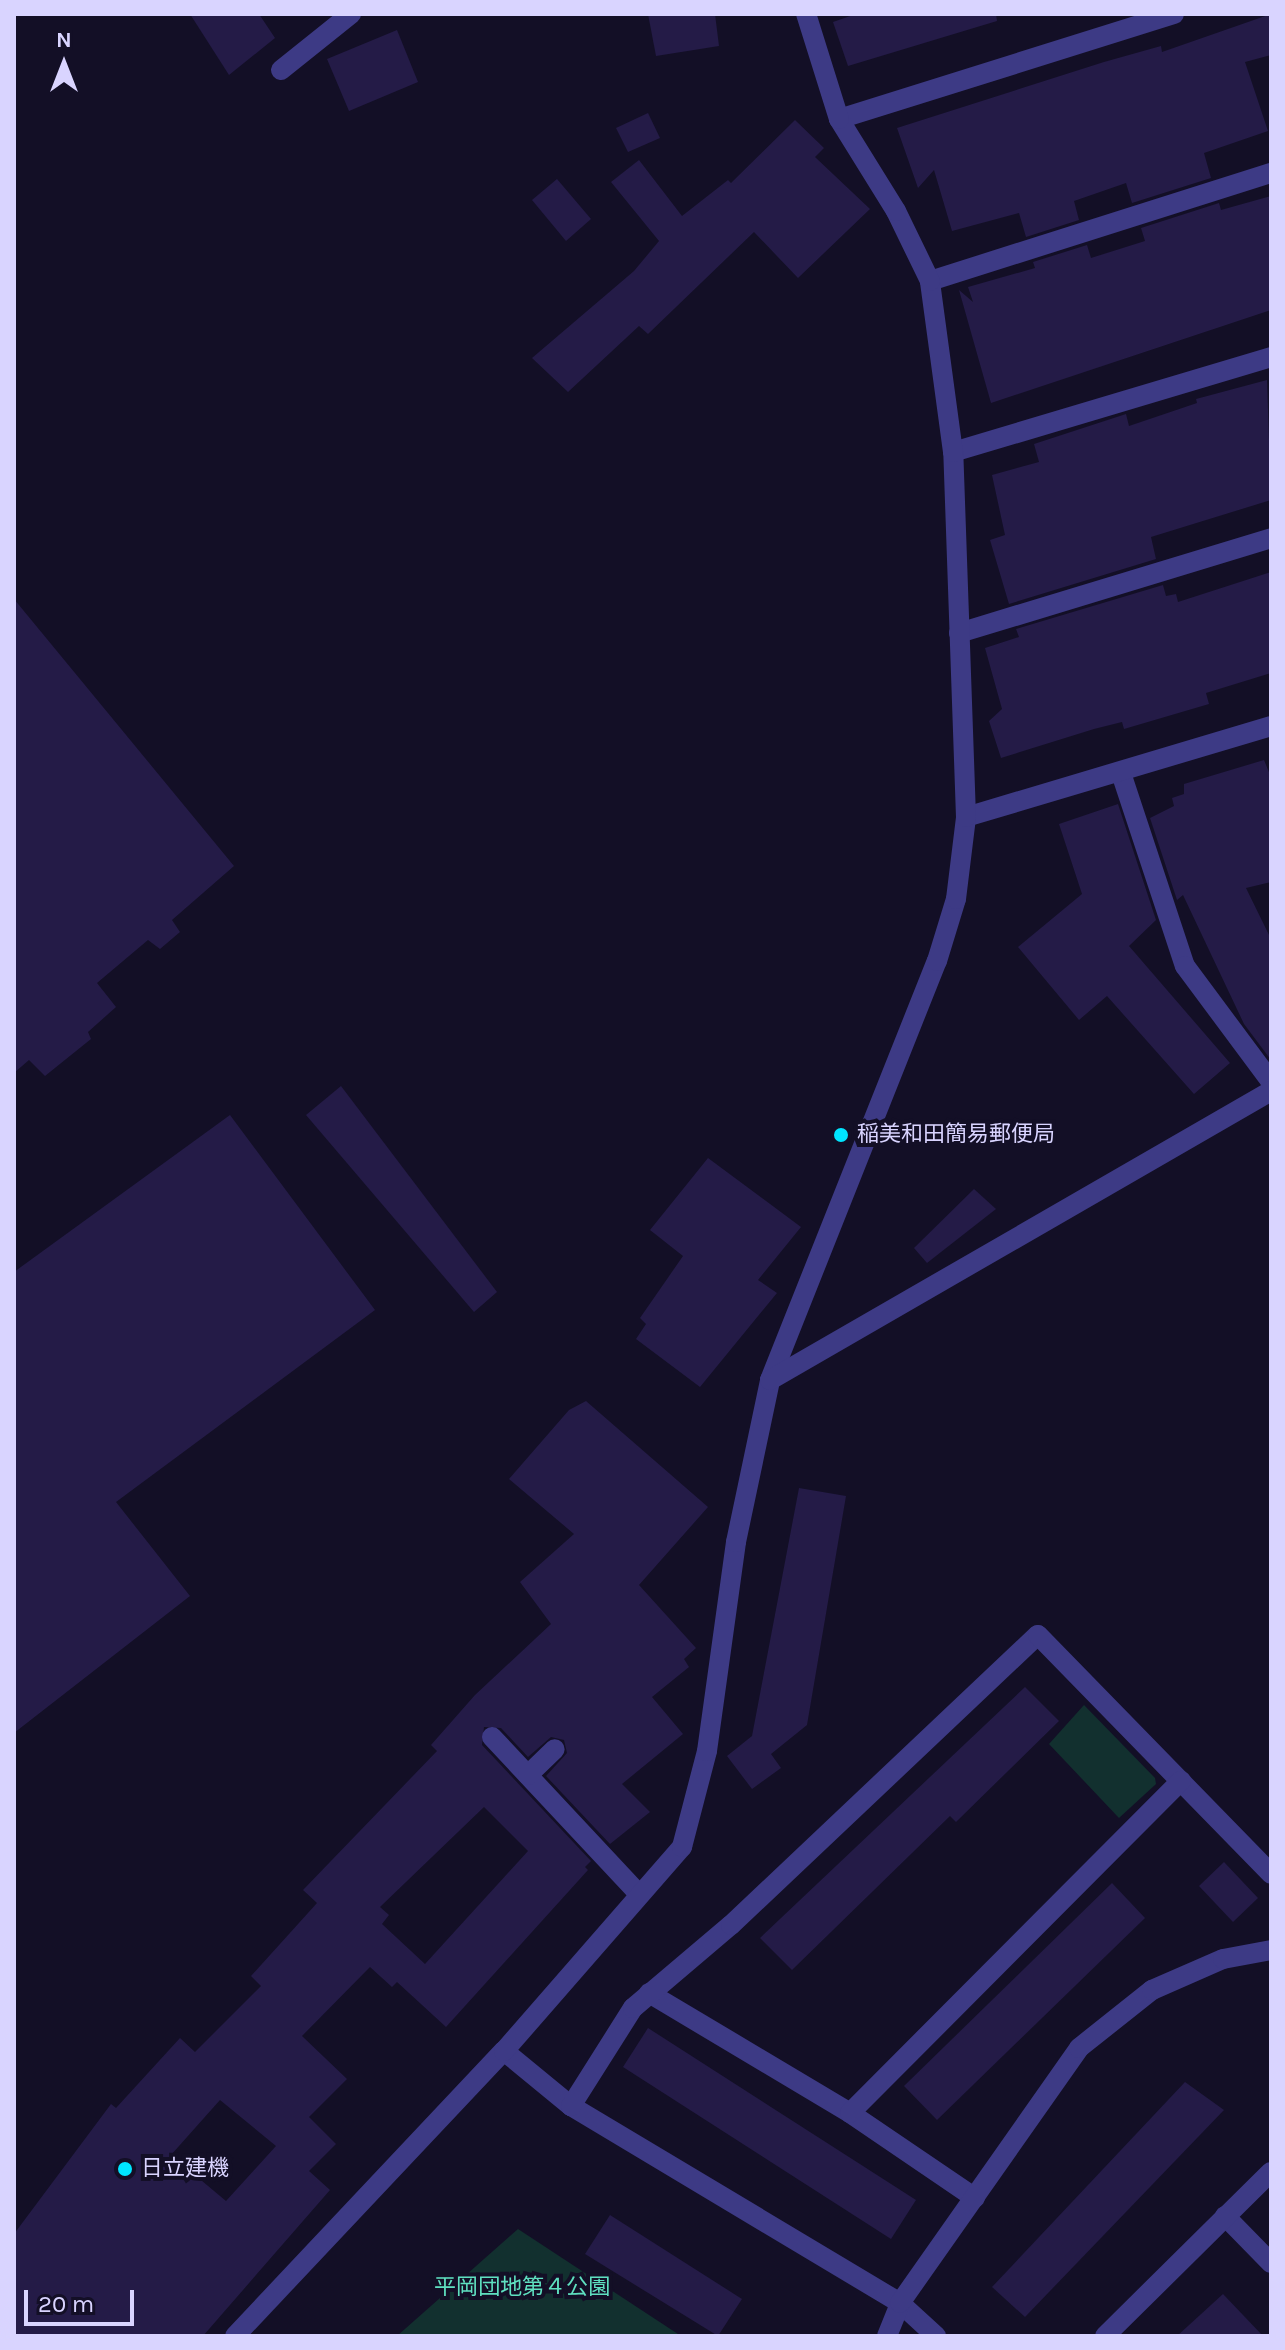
<!DOCTYPE html>
<html>
<head>
<meta charset="utf-8">
<style>
	body { margin:0 }
	#map { position:relative; width:1285px; height:2350px; overflow:hidden; background:#130f26; font-family:Karla,"Noto Sans JP",sans-serif }
	div>[style] { position:absolute }
	.green>* { inset:0; background:#12302f }
	.building>* { inset:0; background:#241b47 }
	.minor>* { height:20px; margin:-10px; padding:0 10px; transform-origin:10px; border-radius:10px; background:#3d3a85 }
	.tertiary>* { height:20px; margin:-10px; padding:0 10px; transform-origin:10px; border-radius:10px; background:#3d3a85 }
	.dots>* { width:22px; height:22px; translate:-50% -50%; box-sizing:border-box; border:4px solid #130f26; border-radius:50% }
	span { translate:-50% -50%; white-space:nowrap; text-align:center; line-height:1.15; -webkit-text-stroke:8px #130f26; paint-order:stroke }
	.poi-label { font-size:22px; color:#d9d4ff }
	.left { translate:0 -50%; text-align:left }
	.park-label { font-size:22px; color:#5fe0c0 }
	.frame { position:absolute; inset:0; border:16px solid #d9d4ff; pointer-events:none }
	.north { position:absolute; left:24px; top:24px; width:80px; height:80px; -webkit-text-stroke:6px #130f26; paint-order:stroke; rotate:0deg; font-size:22px; font-weight:700; line-height:32px; text-align:center; color:#d9d4ff }
	.north::after { content:''; display:block; margin:auto; width:28px; height:36px; background:#d9d4ff; clip-path:polygon(50% 0,100% 100%,50% 72%,0 100%) }
	.scale { position:absolute; left:24px; top:2290px; width:110px; height:36px; box-sizing:border-box; border:4px solid #d9d4ff; border-top:0; padding-left:10px; font-size:24px; line-height:28px; white-space:nowrap; color:#d9d4ff; -webkit-text-stroke:6px #130f26; paint-order:stroke }
</style>
</head>
<body>
<div id="map">
	<div class="green">
		<i style="clip-path:polygon(1084px 1705px,1155px 1778px,1156px 1784px,1119px 1818px,1049px 1744px)"></i>
		<i style="clip-path:polygon(518px 2229px,681px 2336px,397px 2336px)"></i>
	</div>
	<div class="building">
		<i style="clip-path:polygon(190px 14px,259px 14px,275px 38px,229px 75px)"></i>
		<i style="clip-path:polygon(648px 14px,715px 14px,719px 46px,656px 56px)"></i>
		<i style="clip-path:polygon(856px 14px,996px 14px,997px 21px,848px 66px,833px 22px)"></i>
		<i style="clip-path:polygon(1271px 14px,1271px 55px,1245px 62px,1268px 131px,1204px 153px,1211px 178px,1132px 203px,1126px 183px,1074px 201px,1079px 220px,1026px 237px,1019px 213px,952px 231px,934px 170px,918px 188px,897px 128px,1104px 62px,1161px 46px,1162px 52px)"></i>
		<i style="clip-path:polygon(397px 30px,418px 82px,349px 111px,327px 59px)"></i>
		<i style="clip-path:polygon(648px 113px,660px 138px,628px 152px,616px 128px)"></i>
		<i style="clip-path:polygon(795px 120px,824px 148px,815px 157px,870px 209px,798px 278px,754px 232px,648px 334px,639px 326px,568px 392px,532px 358px,634px 271px,659px 241px,611px 182px,639px 160px,682px 216px,728px 180px,731px 183px)"></i>
		<i style="clip-path:polygon(557px 179px,591px 219px,566px 241px,532px 200px)"></i>
		<i style="clip-path:polygon(1271px 196px,1271px 310px,991px 403px,959px 290px,973px 302px,968px 287px,1035px 268px,1033px 262px,1087px 245px,1091px 258px,1145px 241px,1141px 228px,1219px 203px,1221px 210px)"></i>
		<i style="clip-path:polygon(1267px 380px,1271px 500px,1151px 537px,1156px 559px,1009px 604px,990px 540px,1005px 535px,992px 475px,1039px 462px,1034px 444px,1126px 414px,1129px 426px,1197px 403px,1196px 399px)"></i>
		<i style="clip-path:polygon(1271px 572px,1271px 673px,1206px 693px,1209px 704px,1124px 729px,1122px 722px,1094px 729px,1001px 758px,989px 721px,1002px 709px,985px 648px,1019px 637px,1016px 629px,1163px 585px,1166px 596px,1176px 594px,1178px 602px)"></i>
		<i style="clip-path:polygon(14px 599px,234px 866px,172px 920px,180px 932px,160px 949px,148px 940px,97px 983px,116px 1007px,88px 1032px,91px 1039px,45px 1076px,29px 1060px,14px 1073px)"></i>
		<i style="clip-path:polygon(1264px 760px,1271px 777px,1271px 882px,1246px 888px,1271px 939px,1271px 1060px,1244px 1024px,1183px 895px,1177px 900px,1150px 818px,1174px 806px,1172px 798px,1184px 794px,1184px 784px)"></i>
		<i style="clip-path:polygon(1118px 804px,1156px 920px,1129px 946px,1230px 1063px,1194px 1094px,1107px 996px,1079px 1020px,1018px 947px,1082px 894px,1059px 824px)"></i>
		<i style="clip-path:polygon(341px 1086px,497px 1292px,474px 1312px,306px 1115px)"></i>
		<i style="clip-path:polygon(230px 1115px,375px 1310px,116px 1502px,190px 1596px,14px 1733px,14px 1272px)"></i>
		<i style="clip-path:polygon(708px 1158px,801px 1227px,758px 1280px,777px 1293px,700px 1387px,636px 1339px,646px 1324px,640px 1318px,683px 1256px,650px 1230px)"></i>
		<i style="clip-path:polygon(974px 1189px,996px 1209px,927px 1263px,914px 1248px)"></i>
		<i style="clip-path:polygon(evenodd,586px 1401px,708px 1507px,639px 1585px,696px 1648px,684px 1659px,689px 1667px,652px 1697px,683px 1734px,622px 1784px,650px 1812px,610px 1844px,546px 1776px,567px 1753px,564px 1740px,551px 1737px,528px 1757px,501px 1728px,484px 1727px,482px 1745px,591px 1861px,585px 1867px,588px 1870px,446px 2027px,397px 1982px,392px 1987px,370px 1967px,302px 2036px,347px 2079px,309px 2117px,336px 2144px,309px 2171px,330px 2190px,203px 2336px,14px 2336px,14px 2234px,111px 2104px,116px 2108px,180px 2038px,195px 2052px,261px 1986px,251px 1976px,317px 1903px,303px 1890px,437px 1751px,431px 1745px,475px 1695px,551px 1624px,520px 1582px,574px 1534px,509px 1479px,569px 1410px,586px 1401px,484px 1807px,528px 1851px,425px 1964px,382px 1924px,389px 1915px,380px 1907px,484px 1807px,586px 1401px,220px 2100px,276px 2146px,226px 2201px,171px 2155px,220px 2100px)"></i>
		<i style="clip-path:polygon(799px 1488px,846px 1496px,807px 1725px,771px 1754px,781px 1768px,752px 1789px,727px 1756px,752px 1736px)"></i>
		<i style="clip-path:polygon(1025px 1687px,1059px 1721px,956px 1822px,950px 1816px,792px 1970px,760px 1938px)"></i>
		<i style="clip-path:polygon(1224px 1862px,1258px 1898px,1233px 1922px,1199px 1886px)"></i>
		<i style="clip-path:polygon(1112px 1883px,1145px 1918px,937px 2120px,904px 2086px)"></i>
		<i style="clip-path:polygon(648px 2028px,916px 2200px,891px 2239px,623px 2067px)"></i>
		<i style="clip-path:polygon(1185px 2082px,1224px 2110px,1025px 2317px,992px 2287px)"></i>
		<i style="clip-path:polygon(610px 2215px,742px 2299px,718px 2336px,585px 2254px)"></i>
		<i style="clip-path:polygon(1223px 2294px,1263px 2336px,1177px 2336px)"></i>
	</div>
	<div class="minor">
		<i style="left:281px;top:70px;width:90px;rotate:-38.7deg"></i>
		<i style="left:839px;top:119px;width:351px;rotate:-17.4deg"></i>
		<i style="left:930px;top:281px;width:358px;rotate:-17.6deg"></i>
		<i style="left:953px;top:452px;width:332px;rotate:-16.6deg"></i>
		<i style="left:959px;top:633px;width:326px;rotate:-16.9deg"></i>
		<i style="left:1121px;top:773px;width:203px;rotate:71.7deg"></i>
		<i style="left:1185px;top:966px;width:144px;rotate:53.4deg"></i>
		<i style="left:966px;top:817px;width:318px;rotate:-16.6deg"></i>
		<i style="left:492px;top:1737px;width:216px;rotate:46.9deg"></i>
		<i style="left:528px;top:1775px;width:37px;rotate:-44deg"></i>
		<i style="left:649px;top:1993px;width:234px;rotate:30.8deg"></i>
		<i style="left:850px;top:2113px;width:151px;rotate:34.2deg"></i>
		<i style="left:504px;top:2051px;width:87px;rotate:39.4deg"></i>
		<i style="left:571px;top:2106px;width:383px;rotate:30.9deg"></i>
		<i style="left:900px;top:2303px;width:49px;rotate:42.5deg"></i>
		<i style="left:571px;top:2106px;width:116px;rotate:-57.7deg"></i>
		<i style="left:633px;top:2008px;width:128px;rotate:-40.3deg"></i>
		<i style="left:731px;top:1925px;width:422px;rotate:-43.4deg"></i>
		<i style="left:1038px;top:1635px;width:334px;rotate:45.7deg"></i>
		<i style="left:850px;top:2113px;width:469px;rotate:-45.1deg"></i>
		<i style="left:1225px;top:2216px;width:66px;rotate:45.6deg"></i>
		<i style="left:235px;top:2336px;width:392px;rotate:-46.7deg"></i>
		<i style="left:504px;top:2051px;width:271px;rotate:-48.9deg"></i>
		<i style="left:682px;top:1847px;width:99px;rotate:-75.4deg"></i>
		<i style="left:707px;top:1751px;width:211px;rotate:-82.1deg"></i>
		<i style="left:736px;top:1542px;width:166px;rotate:-78.1deg"></i>
		<i style="left:770px;top:1380px;width:451px;rotate:-68.3deg"></i>
		<i style="left:937px;top:961px;width:65px;rotate:-73deg"></i>
		<i style="left:956px;top:899px;width:83px;rotate:-83deg"></i>
		<i style="left:966px;top:817px;width:365px;rotate:-92deg"></i>
		<i style="left:953px;top:452px;width:173px;rotate:-97.7deg"></i>
		<i style="left:930px;top:281px;width:78px;rotate:-115.9deg"></i>
		<i style="left:896px;top:211px;width:108px;rotate:-121.8deg"></i>
		<i style="left:839px;top:119px;width:110px;rotate:-107.4deg"></i>
		<i style="left:887px;top:2336px;width:35px;rotate:-68deg"></i>
		<i style="left:900px;top:2303px;width:312px;rotate:-54.9deg"></i>
		<i style="left:1079px;top:2048px;width:93px;rotate:-38.5deg"></i>
		<i style="left:1152px;top:1990px;width:77px;rotate:-23.6deg"></i>
		<i style="left:1223px;top:1959px;width:49px;rotate:-10.6deg"></i>
		<i style="left:1105px;top:2336px;width:233px;rotate:-44.7deg"></i>
	</div>
	<div class="tertiary">
		<i style="left:770px;top:1380px;width:578px;rotate:-29.98deg"></i>
	</div>
	<div class="dots">
		<i style="left:841px;top:1135px;background:#00e5ff"></i>
		<i style="left:125px;top:2169px;background:#00e5ff"></i>
	</div>
	<div class="poi-label">
		<span class="left" style="left:857px;top:1135px">稲美和田簡易郵便局</span>
		<span class="left" style="left:141px;top:2169px">日立建機</span>
	</div>
	<div class="park-label">
		<span style="left:522px;top:2288px">平岡団地第４公園</span>
	</div>
	<div class="frame"></div>
	<div class="north">N</div>
	<div class="scale">20 m</div>
</div>
</body>
</html>
